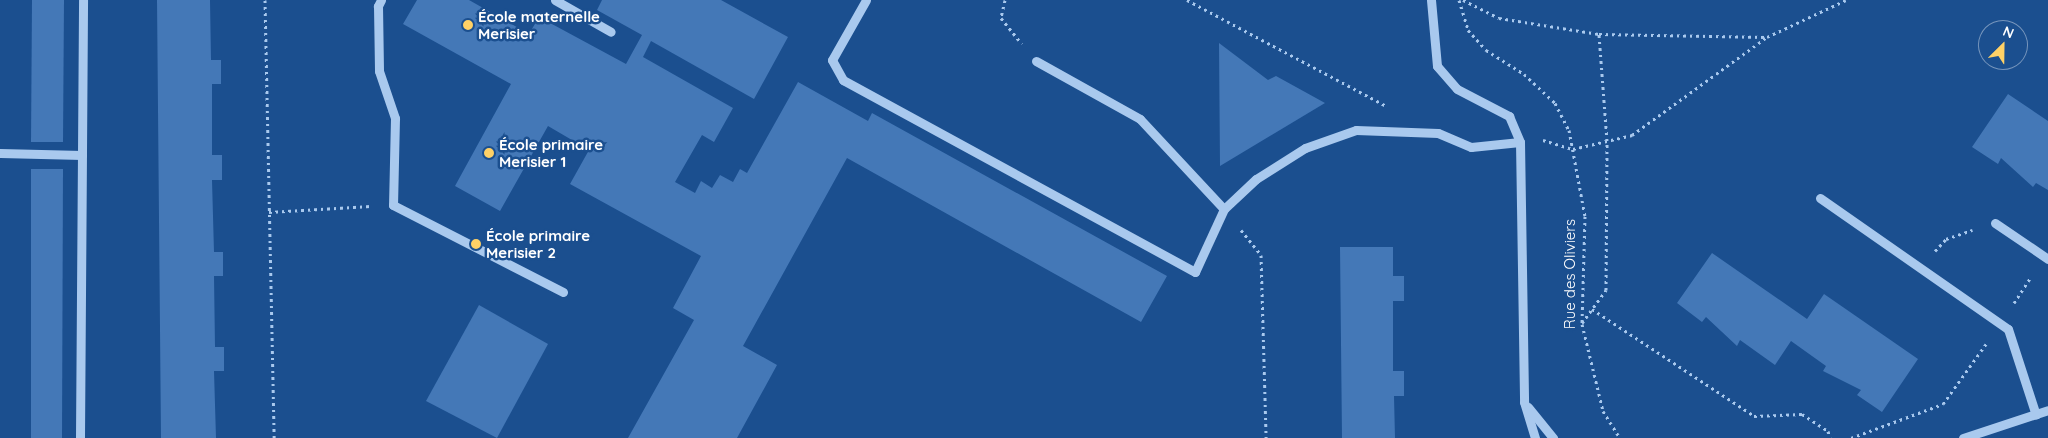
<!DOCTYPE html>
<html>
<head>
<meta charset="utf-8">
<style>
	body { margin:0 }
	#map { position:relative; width:2048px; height:438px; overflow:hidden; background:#1b4f8f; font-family:Quicksand,sans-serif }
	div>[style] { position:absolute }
	.building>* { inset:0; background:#4478b7 }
	.path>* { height:3px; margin-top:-1.5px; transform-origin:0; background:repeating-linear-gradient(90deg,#a9c9ee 0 2.5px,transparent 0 6.5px) }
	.minor>* { height:9px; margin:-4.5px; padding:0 4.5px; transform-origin:4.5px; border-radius:4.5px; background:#a9c9ee }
	.dots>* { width:14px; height:14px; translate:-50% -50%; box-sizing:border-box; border:2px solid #1b4f8f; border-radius:50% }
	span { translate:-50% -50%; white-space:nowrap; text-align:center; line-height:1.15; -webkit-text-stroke:5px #1b4f8f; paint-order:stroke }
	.poi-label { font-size:15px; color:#fff; font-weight:700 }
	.left { translate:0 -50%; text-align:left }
	.street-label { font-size:15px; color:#fff }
	.north { position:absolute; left:1978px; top:20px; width:50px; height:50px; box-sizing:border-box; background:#1b4f8f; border:1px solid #7695bc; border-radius:50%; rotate:23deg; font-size:14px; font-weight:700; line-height:20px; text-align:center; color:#fff }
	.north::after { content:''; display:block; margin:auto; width:18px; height:22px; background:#ffd166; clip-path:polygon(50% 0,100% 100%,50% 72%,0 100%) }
</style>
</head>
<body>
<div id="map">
	<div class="building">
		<i style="clip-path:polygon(32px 0,64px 0,63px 142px,31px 142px)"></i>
		<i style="clip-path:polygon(157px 0,210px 0,211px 60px,221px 60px,221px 84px,212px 84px,212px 155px,222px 155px,222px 180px,212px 180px,214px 252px,223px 252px,223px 276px,214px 276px,215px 347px,224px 347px,224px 371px,214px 371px,216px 438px,161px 438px)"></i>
		<i style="clip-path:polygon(417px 0,469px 0,529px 34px,539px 17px,626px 64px,642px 35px,597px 10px,602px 0,721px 0,788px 37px,754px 99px,651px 41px,643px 57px,733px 108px,714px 142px,702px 135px,675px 182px,695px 193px,701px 181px,712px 188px,720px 175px,733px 182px,740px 169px,747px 173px,798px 82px,868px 121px,872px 113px,1167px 276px,1141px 322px,847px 158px,743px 346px,777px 365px,737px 438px,628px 438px,694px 320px,673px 308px,701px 256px,570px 184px,589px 150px,548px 126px,500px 211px,455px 186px,511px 84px,403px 24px)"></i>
		<i style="clip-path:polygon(1219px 43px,1268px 80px,1276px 76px,1325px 103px,1220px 166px)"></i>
		<i style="clip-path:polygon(2008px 94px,2048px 121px,2048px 190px,2036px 183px,2033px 187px,2001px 158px,1998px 164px,1972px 147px)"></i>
		<i style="clip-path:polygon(31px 169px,63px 169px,62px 438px,31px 438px)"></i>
		<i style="clip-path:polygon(1340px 247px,1393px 247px,1393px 276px,1404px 276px,1404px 301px,1393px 301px,1393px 371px,1404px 371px,1404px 396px,1394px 396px,1395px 438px,1342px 438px)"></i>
		<i style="clip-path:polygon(1712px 253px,1807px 319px,1824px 294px,1918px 359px,1882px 412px,1857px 395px,1861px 390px,1823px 371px,1826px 366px,1791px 341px,1775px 365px,1740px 340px,1737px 346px,1706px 317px,1702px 322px,1677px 303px)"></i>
		<i style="clip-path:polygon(479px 305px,548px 344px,497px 438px,426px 401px)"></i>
	</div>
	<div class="path">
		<i style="left:265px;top:0;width:438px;rotate:88.8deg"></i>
		<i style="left:1005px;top:0;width:18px;rotate:103deg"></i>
		<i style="left:1001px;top:18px;width:33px;rotate:51deg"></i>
		<i style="left:1187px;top:0;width:225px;rotate:28deg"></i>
		<i style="left:1459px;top:0;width:31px;rotate:73deg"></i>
		<i style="left:1468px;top:30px;width:27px;rotate:48deg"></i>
		<i style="left:1486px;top:50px;width:45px;rotate:32.3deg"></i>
		<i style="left:1524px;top:74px;width:42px;rotate:43.1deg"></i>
		<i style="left:1555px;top:103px;width:30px;rotate:63deg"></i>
		<i style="left:1569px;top:130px;width:87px;rotate:79.5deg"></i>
		<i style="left:1585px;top:216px;width:108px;rotate:91.6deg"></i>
		<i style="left:1582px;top:324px;width:89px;rotate:76.4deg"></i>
		<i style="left:1603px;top:411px;width:32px;rotate:58deg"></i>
		<i style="left:1463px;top:0;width:40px;rotate:26.6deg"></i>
		<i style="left:1499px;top:18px;width:101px;rotate:9.1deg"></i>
		<i style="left:1599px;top:34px;width:167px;rotate:1deg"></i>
		<i style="left:1543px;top:140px;width:31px;rotate:17deg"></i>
		<i style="left:1573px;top:149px;width:61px;rotate:-13.3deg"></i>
		<i style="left:1632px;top:135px;width:167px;rotate:-36deg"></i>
		<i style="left:1767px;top:37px;width:87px;rotate:-25.1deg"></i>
		<i style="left:269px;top:212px;width:102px;rotate:-3.4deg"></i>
		<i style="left:1241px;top:230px;width:32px;rotate:51deg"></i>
		<i style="left:1261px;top:255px;width:183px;rotate:88.4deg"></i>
		<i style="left:1935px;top:251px;width:16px;rotate:-47deg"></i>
		<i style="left:1946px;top:239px;width:28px;rotate:-19deg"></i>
		<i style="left:2014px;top:303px;width:31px;rotate:-57deg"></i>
		<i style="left:1592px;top:309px;width:194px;rotate:33.4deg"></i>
		<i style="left:1754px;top:416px;width:48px;rotate:-2.4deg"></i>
		<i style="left:1802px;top:414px;width:31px;rotate:33deg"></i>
		<i style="left:1828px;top:431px;width:7px;rotate:74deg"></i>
		<i style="left:1582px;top:323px;width:41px;rotate:-54deg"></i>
		<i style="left:1606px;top:290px;width:149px;rotate:-89.6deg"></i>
		<i style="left:1607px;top:141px;width:107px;rotate:-94.3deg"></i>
		<i style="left:1851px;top:438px;width:98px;rotate:-20.3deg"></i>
		<i style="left:1943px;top:404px;width:74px;rotate:-54.4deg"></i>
	</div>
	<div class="minor">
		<i style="left:381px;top:0;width:7px;rotate:117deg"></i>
		<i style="left:378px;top:6px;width:65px;rotate:89.1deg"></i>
		<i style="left:379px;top:71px;width:50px;rotate:71.2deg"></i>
		<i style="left:395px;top:118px;width:87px;rotate:91.3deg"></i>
		<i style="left:393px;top:205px;width:191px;rotate:27.1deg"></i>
		<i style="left:555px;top:0;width:64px;rotate:29.7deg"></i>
		<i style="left:866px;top:0;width:69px;rotate:119.5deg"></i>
		<i style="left:832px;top:60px;width:23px;rotate:61deg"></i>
		<i style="left:843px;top:80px;width:401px;rotate:28.6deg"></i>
		<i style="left:1195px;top:272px;width:69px;rotate:-65.3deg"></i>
		<i style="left:1224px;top:209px;width:44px;rotate:-43.2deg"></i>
		<i style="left:1256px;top:179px;width:58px;rotate:-32.3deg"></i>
		<i style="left:1305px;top:148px;width:54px;rotate:-19.4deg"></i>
		<i style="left:1356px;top:130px;width:82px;rotate:2.1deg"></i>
		<i style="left:1438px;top:133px;width:36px;rotate:23deg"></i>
		<i style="left:1471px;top:147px;width:49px;rotate:-5.8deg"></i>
		<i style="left:1431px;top:0;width:66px;rotate:84.8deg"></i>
		<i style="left:1437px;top:66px;width:30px;rotate:49deg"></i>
		<i style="left:1457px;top:89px;width:59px;rotate:27.4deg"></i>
		<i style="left:1509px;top:116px;width:28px;rotate:67deg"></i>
		<i style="left:1520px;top:142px;width:260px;rotate:89.1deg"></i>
		<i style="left:1524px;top:402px;width:38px;rotate:73deg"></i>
		<i style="left:1036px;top:61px;width:119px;rotate:29.1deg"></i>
		<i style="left:1140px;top:119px;width:123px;rotate:47deg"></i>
		<i style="left:0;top:153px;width:82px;rotate:1.4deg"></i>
		<i style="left:1820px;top:198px;width:229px;rotate:34.9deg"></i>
		<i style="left:2008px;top:329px;width:90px;rotate:72deg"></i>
		<i style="left:1995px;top:223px;width:64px;rotate:34.2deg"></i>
		<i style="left:1528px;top:407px;width:40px;rotate:51deg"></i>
		<i style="left:80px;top:438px;width:438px;rotate:-89.6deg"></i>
		<i style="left:1963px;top:438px;width:89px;rotate:-18.2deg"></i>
	</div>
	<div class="dots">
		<i style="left:468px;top:25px;background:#ffd166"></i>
		<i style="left:489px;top:153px;background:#ffd166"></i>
		<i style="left:476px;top:244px;background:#ffd166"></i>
	</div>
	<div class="poi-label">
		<span class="left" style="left:478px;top:25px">École maternelle<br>Merisier</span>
		<span class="left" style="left:499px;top:153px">École primaire<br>Merisier 1</span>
		<span class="left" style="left:486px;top:244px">École primaire<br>Merisier 2</span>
	</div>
	<div class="street-label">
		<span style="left:1570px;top:274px;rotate:-90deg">Rue des Oliviers</span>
	</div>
	<div class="north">N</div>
</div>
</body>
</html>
